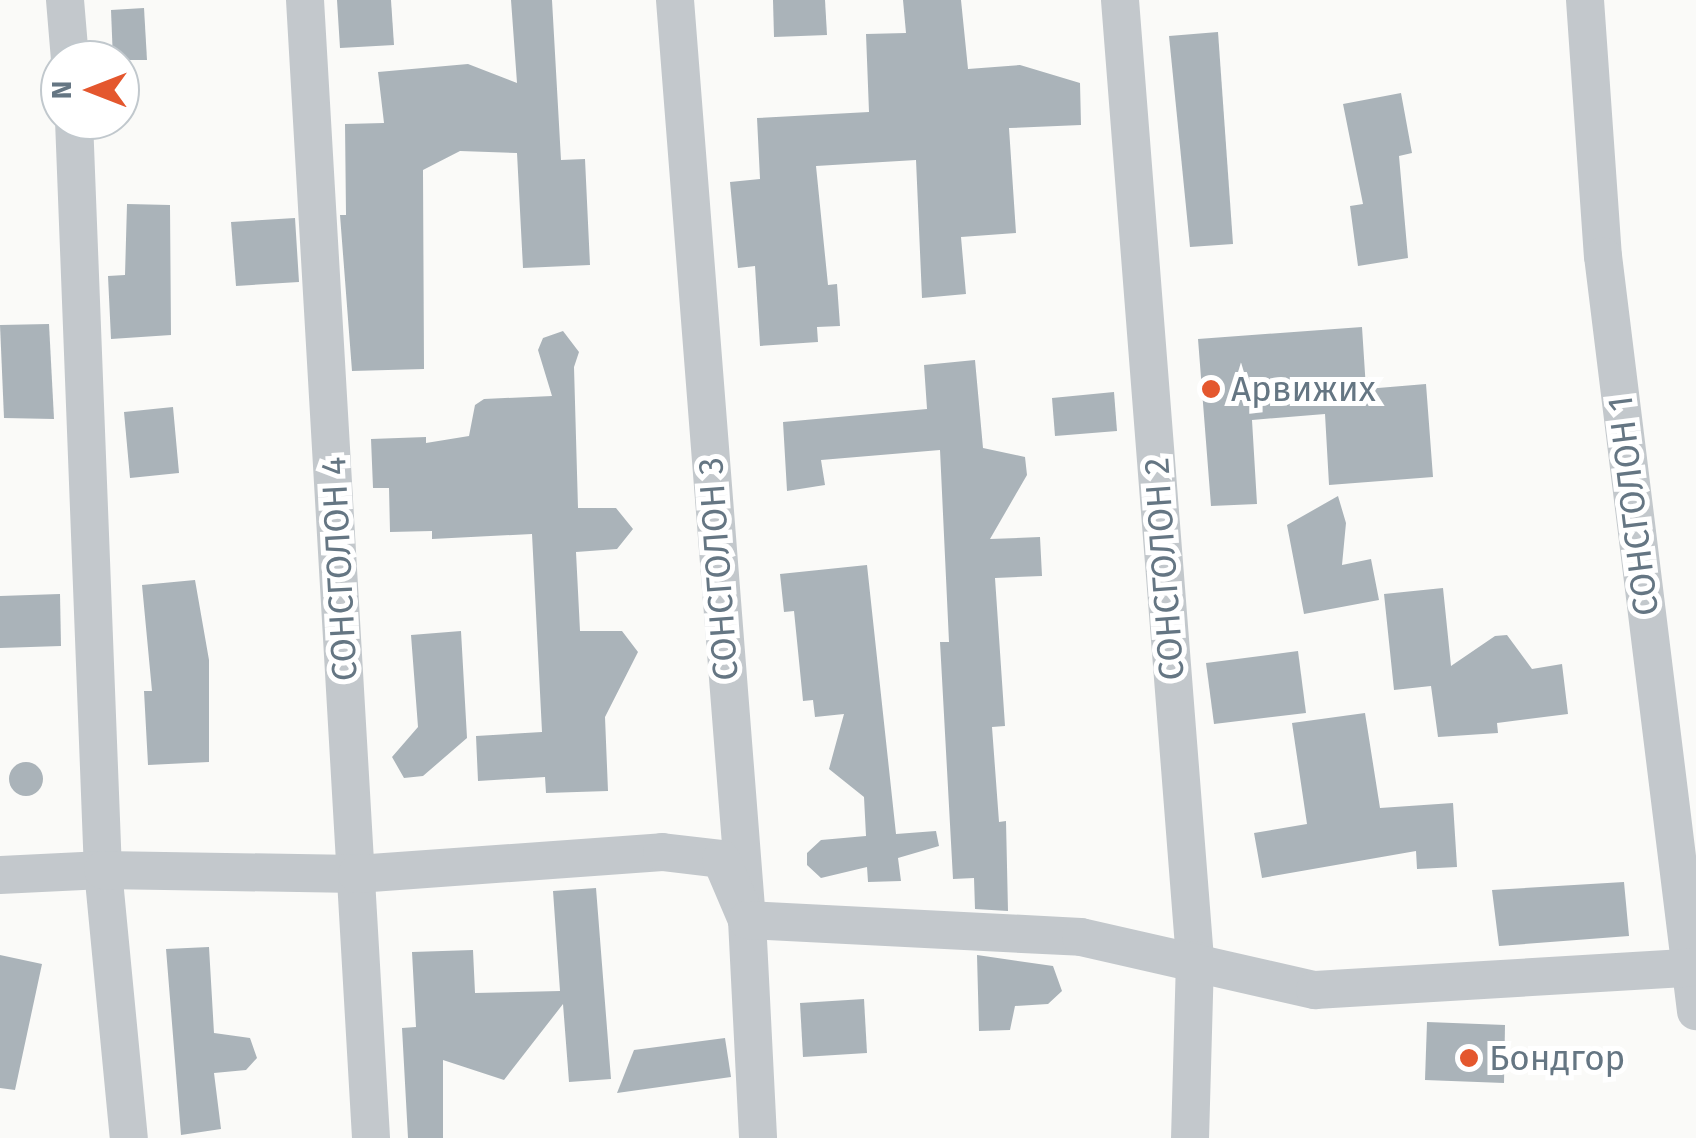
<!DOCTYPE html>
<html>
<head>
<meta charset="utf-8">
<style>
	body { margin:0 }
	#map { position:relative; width:1696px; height:1138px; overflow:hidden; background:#fafaf8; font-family:"Fira Sans",sans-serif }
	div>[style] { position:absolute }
	.building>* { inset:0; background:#aab3b9 }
	.round { border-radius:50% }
	.minor>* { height:38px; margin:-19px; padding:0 19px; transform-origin:19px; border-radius:19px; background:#c3c8cc }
	.dots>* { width:28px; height:28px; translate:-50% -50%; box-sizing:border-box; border:5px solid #fff; border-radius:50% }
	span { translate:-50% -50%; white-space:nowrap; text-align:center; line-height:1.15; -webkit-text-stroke:10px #fff; paint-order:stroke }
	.poi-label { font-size:35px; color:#657683 }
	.left { translate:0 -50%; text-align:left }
	.street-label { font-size:35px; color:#657683 }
	.north { position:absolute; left:40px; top:40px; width:100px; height:100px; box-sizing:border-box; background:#fff; border:2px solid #c1c8cd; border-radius:50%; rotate:270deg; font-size:28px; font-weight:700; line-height:40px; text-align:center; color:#657683 }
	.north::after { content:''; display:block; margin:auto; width:35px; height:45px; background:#e4572e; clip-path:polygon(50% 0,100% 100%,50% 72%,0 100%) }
</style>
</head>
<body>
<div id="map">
	<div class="building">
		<i style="clip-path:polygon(337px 0,391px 0,394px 45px,340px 48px)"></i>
		<i style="clip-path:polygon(511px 0,552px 0,561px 160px,585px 159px,590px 265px,523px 268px,517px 153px,460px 151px,423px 170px,424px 369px,352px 371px,340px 215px,346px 215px,345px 124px,384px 123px,378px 72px,468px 64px,517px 83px)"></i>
		<i style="clip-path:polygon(773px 0,825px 0,827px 35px,774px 37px)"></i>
		<i style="clip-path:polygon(903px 0,961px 0,968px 69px,1020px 65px,1080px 83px,1081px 125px,1009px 128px,1016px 233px,961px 237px,966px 294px,922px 298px,916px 160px,816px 166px,828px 285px,837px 284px,840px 326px,817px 327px,818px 342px,760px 346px,755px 266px,738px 268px,730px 182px,760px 179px,757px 118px,869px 112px,866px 34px,906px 33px)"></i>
		<i style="clip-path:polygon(144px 8px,147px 60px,113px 60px,111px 10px)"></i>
		<i style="clip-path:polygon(1218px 32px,1233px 244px,1190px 247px,1169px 36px)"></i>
		<i style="clip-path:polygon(1401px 93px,1412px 153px,1399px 156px,1408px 258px,1358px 266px,1350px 206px,1363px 204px,1343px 104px)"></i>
		<i style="clip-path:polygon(127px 204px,170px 205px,171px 335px,111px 339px,108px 276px,125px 275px)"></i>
		<i style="clip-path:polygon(295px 218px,299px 282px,236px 286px,231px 222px)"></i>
		<i style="clip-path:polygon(49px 324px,54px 419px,4px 418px,0 325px)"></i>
		<i style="clip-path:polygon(1362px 327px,1366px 389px,1426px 384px,1433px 477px,1329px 485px,1325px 414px,1252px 420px,1257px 504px,1211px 506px,1198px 339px)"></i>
		<i style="clip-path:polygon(563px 331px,579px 352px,574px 367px,578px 508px,616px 508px,633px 529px,617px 549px,576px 552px,580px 631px,622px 631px,638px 652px,605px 717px,608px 791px,546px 793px,545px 777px,478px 781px,476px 736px,542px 732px,532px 534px,432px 539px,432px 531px,390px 532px,389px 488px,373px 488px,371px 439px,426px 437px,426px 443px,469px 436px,475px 405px,484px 399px,552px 396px,538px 350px,543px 338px)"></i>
		<i style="clip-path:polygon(975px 360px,983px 448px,1025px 457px,1027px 475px,990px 539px,1040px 537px,1042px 576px,995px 578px,1005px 726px,992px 727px,999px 822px,1006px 821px,1008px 911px,975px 909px,974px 878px,953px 879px,940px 642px,949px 642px,940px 450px,821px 460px,825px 485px,787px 491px,783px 422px,927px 409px,924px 365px)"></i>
		<i style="clip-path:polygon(1114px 392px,1117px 431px,1055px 436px,1052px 398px)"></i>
		<i style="clip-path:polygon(173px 407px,179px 473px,130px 478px,124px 412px)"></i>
		<i style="clip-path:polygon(1338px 496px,1346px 523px,1342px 565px,1371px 559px,1379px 600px,1304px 614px,1287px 525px)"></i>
		<i style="clip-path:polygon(867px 565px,896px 834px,936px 831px,939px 846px,898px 858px,901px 881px,868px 882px,867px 867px,821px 878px,807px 865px,807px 853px,821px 840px,866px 836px,864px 797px,829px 769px,844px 714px,815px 717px,813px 700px,803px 701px,794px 611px,784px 612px,780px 574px)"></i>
		<i style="clip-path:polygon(195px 580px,209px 660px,209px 762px,148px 765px,144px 691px,152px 691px,142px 585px)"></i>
		<i style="clip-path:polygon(1443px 588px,1451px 666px,1495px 636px,1507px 635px,1532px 669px,1562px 664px,1568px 714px,1497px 723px,1498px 733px,1438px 737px,1431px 686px,1394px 690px,1384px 594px)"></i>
		<i style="clip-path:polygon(60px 594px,61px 646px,0 648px,0 596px)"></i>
		<i style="clip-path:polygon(461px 631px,467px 738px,423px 776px,404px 778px,392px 757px,418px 727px,411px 635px)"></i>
		<i style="clip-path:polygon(1298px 651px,1306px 713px,1214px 724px,1206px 663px)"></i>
		<i style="clip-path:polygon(1365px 713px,1380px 808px,1453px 803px,1457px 867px,1417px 869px,1416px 851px,1262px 878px,1254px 833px,1307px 824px,1292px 723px)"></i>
		<i class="round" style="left:9px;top:762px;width:34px;height:34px"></i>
		<i style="clip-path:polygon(1624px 882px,1629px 936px,1499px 946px,1492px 890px)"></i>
		<i style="clip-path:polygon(596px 888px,611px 1079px,569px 1082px,563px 1004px,504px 1080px,443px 1060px,443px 1138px,408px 1138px,402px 1028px,416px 1027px,412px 952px,473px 950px,475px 993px,560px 991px,553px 891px)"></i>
		<i style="clip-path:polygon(209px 947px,214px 1033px,250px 1038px,257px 1058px,246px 1070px,214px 1073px,221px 1129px,181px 1135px,166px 949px)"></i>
		<i style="clip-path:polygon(0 955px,42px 964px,15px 1090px,0 1088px)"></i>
		<i style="clip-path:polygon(977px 955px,1053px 966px,1062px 991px,1048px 1004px,1015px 1006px,1010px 1030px,979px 1031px)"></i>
		<i style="clip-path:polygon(864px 999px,867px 1053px,803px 1057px,800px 1003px)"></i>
		<i style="clip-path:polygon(1427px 1022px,1505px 1025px,1504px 1083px,1425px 1080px)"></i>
		<i style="clip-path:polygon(725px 1038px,731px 1077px,617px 1093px,634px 1050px)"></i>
	</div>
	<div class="minor">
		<i style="left:65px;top:0;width:60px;rotate:85.2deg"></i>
		<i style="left:305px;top:0;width:1140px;rotate:86.68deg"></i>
		<i style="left:675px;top:0;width:923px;rotate:85.53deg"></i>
		<i style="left:747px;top:920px;width:218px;rotate:87.1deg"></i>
		<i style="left:1120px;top:0;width:963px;rotate:85.53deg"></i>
		<i style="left:1195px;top:960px;width:178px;rotate:91.6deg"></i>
		<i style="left:1585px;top:0;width:257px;rotate:86deg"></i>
		<i style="left:1603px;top:256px;width:761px;rotate:82.98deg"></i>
		<i style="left:74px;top:120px;width:751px;rotate:87.79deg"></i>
		<i style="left:103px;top:870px;width:269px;rotate:84.5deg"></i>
		<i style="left:0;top:875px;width:103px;rotate:-2.8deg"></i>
		<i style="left:103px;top:870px;width:254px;rotate:0.9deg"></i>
		<i style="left:357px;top:874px;width:306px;rotate:-4.1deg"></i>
		<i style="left:662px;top:852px;width:59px;rotate:6.8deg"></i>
		<i style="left:721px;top:859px;width:66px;rotate:66.9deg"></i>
		<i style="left:747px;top:920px;width:334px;rotate:2.9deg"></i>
		<i style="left:1081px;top:937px;width:240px;rotate:12.8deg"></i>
		<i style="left:1315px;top:990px;width:374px;rotate:-3.4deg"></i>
	</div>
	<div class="dots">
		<i style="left:1211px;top:389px;background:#e4572e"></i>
		<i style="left:1469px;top:1058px;background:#e4572e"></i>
	</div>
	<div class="poi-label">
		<span class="left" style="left:1231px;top:389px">Арвижих</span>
		<span class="left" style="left:1489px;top:1058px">Бондгор</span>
	</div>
	<div class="street-label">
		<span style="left:1633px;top:506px;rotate:-97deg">СОНСГОЛОН 1</span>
		<span style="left:339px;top:569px;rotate:-93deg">СОНСГОЛОН 4</span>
		<span style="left:718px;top:569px;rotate:-94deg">СОНСГОЛОН 3</span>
		<span style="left:1164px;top:569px;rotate:-94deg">СОНСГОЛОН 2</span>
	</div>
	<div class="north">N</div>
</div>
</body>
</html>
